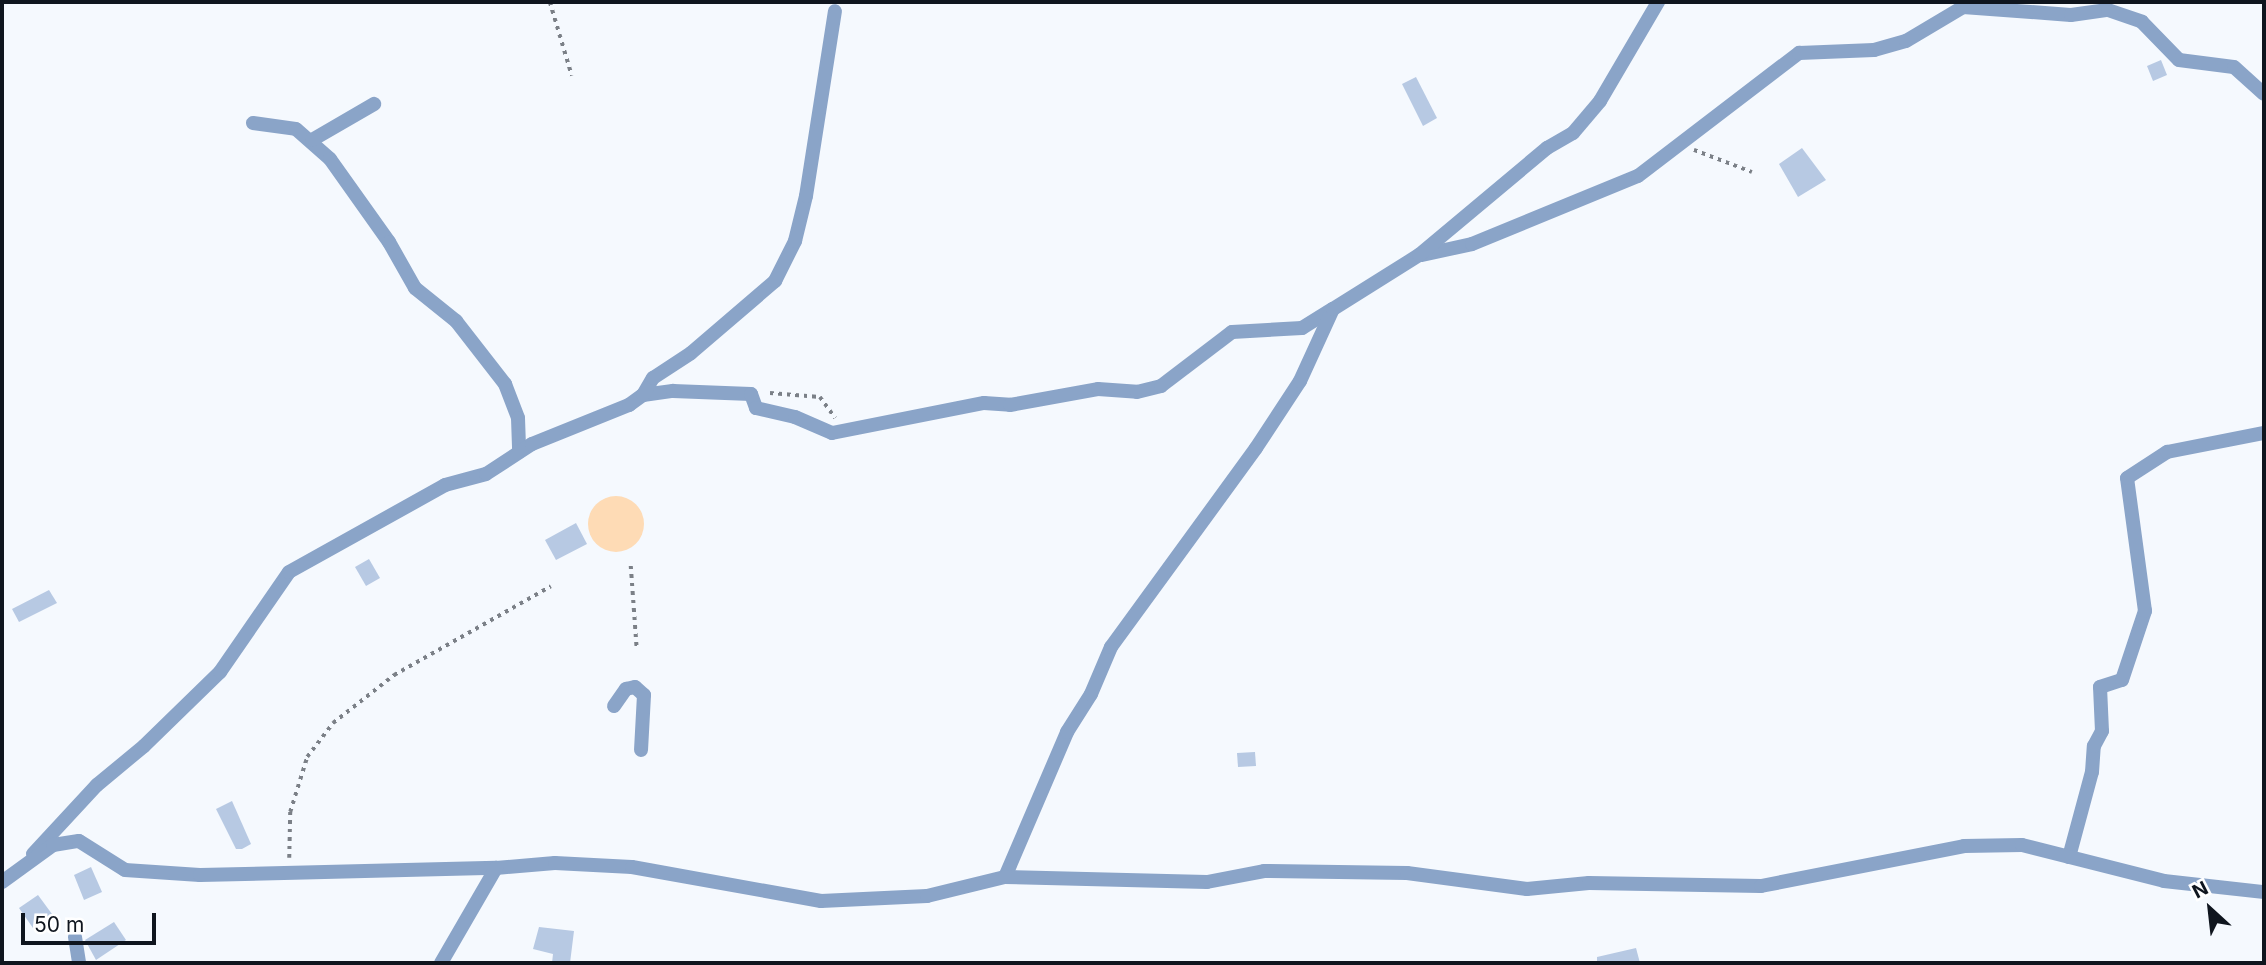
<!DOCTYPE html>
<html>
<head>
<meta charset="utf-8">
<style>
	body { margin:0 }
	#map { position:relative; width:2266px; height:965px; overflow:hidden; background:#f5f9fe; font-family:Inter,sans-serif }
	div>[style] { position:absolute }
	.green>* { inset:0; background:#fedbb5 }
	.round { border-radius:50% }
	.building>* { inset:0; background:#b7c9e3 }
	.path>* { height:3.5px; margin-top:-1.75px; transform-origin:0; background:repeating-linear-gradient(90deg,#7b8087 0 3.5px,transparent 0 8.5px) }
	.minor>* { height:14px; margin:-7px; padding:0 7px; transform-origin:7px; border-radius:7px; background:#8aa4c8 }
	span { translate:-50% -50%; white-space:nowrap; text-align:center; line-height:1.15; -webkit-text-stroke:5px #fff; paint-order:stroke }
	.frame { position:absolute; inset:0; border:4px solid #0f151e; pointer-events:none }
	.north { position:absolute; left:2175px; top:874px; width:70px; height:70px; -webkit-text-stroke:5px #fff; paint-order:stroke; rotate:333deg; font-size:19px; font-weight:700; line-height:28px; text-align:center; color:#0f151e }
	.north::after { content:''; display:block; margin:auto; width:24px; height:32px; background:#0f151e; clip-path:polygon(50% 0,100% 100%,50% 72%,0 100%) }
	.scale { position:absolute; left:21px; top:913px; width:135px; height:32px; box-sizing:border-box; border:4px solid #0f151e; border-top:0; padding-left:9px; font-size:21px; line-height:24px; white-space:nowrap; color:#0f151e; -webkit-text-stroke:5px #fff; paint-order:stroke }
</style>
</head>
<body>
<div id="map">
	<div class="green">
		<i class="round" style="left:588px;top:496px;width:56px;height:56px"></i>
	</div>
	<div class="building">
		<i style="clip-path:polygon(2161px 60px,2167px 75px,2153px 81px,2147px 66px)"></i>
		<i style="clip-path:polygon(1416px 77px,1437px 118px,1423px 126px,1402px 84px)"></i>
		<i style="clip-path:polygon(1802px 148px,1826px 180px,1798px 197px,1779px 164px)"></i>
		<i style="clip-path:polygon(576px 523px,587px 544px,556px 560px,545px 540px)"></i>
		<i style="clip-path:polygon(369px 559px,380px 578px,366px 586px,355px 567px)"></i>
		<i style="clip-path:polygon(49px 590px,57px 603px,19px 622px,12px 609px)"></i>
		<i style="clip-path:polygon(1255px 752px,1256px 766px,1238px 767px,1237px 753px)"></i>
		<i style="clip-path:polygon(232px 801px,251px 844px,242px 849px,236px 849px,216px 809px)"></i>
		<i style="clip-path:polygon(91px 867px,102px 892px,84px 900px,74px 875px)"></i>
		<i style="clip-path:polygon(38px 895px,52px 914px,33px 928px,19px 908px)"></i>
		<i style="clip-path:polygon(114px 922px,126px 940px,96px 960px,85px 940px)"></i>
		<i style="clip-path:polygon(539px 927px,574px 931px,570px 963px,552px 963px,553px 954px,533px 949px)"></i>
		<i style="clip-path:polygon(1636px 948px,1640px 963px,1597px 963px,1597px 957px)"></i>
	</div>
	<div class="path">
		<i style="left:550px;top:2px;width:77px;rotate:73.4deg"></i>
		<i style="left:1694px;top:150px;width:62px;rotate:20.8deg"></i>
		<i style="left:770px;top:393px;width:50px;rotate:4.6deg"></i>
		<i style="left:820px;top:397px;width:26px;rotate:54deg"></i>
		<i style="left:631px;top:566px;width:83px;rotate:85.9deg"></i>
		<i style="left:289px;top:858px;width:46px;rotate:-88.8deg"></i>
		<i style="left:290px;top:812px;width:58px;rotate:-72.8deg"></i>
		<i style="left:307px;top:757px;width:43px;rotate:-52.6deg"></i>
		<i style="left:333px;top:723px;width:78px;rotate:-38.2deg"></i>
		<i style="left:394px;top:675px;width:180px;rotate:-29.5deg"></i>
		<i style="left:2264px;top:963px;width:6px;rotate:-90deg"></i>
	</div>
	<div class="minor">
		<i style="left:253px;top:123px;width:43px;rotate:7.9deg"></i>
		<i style="left:296px;top:129px;width:45px;rotate:41.4deg"></i>
		<i style="left:330px;top:159px;width:102px;rotate:54.6deg"></i>
		<i style="left:389px;top:242px;width:53px;rotate:60.5deg"></i>
		<i style="left:415px;top:288px;width:53px;rotate:38.8deg"></i>
		<i style="left:456px;top:321px;width:80px;rotate:52.1deg"></i>
		<i style="left:505px;top:384px;width:36px;rotate:69deg"></i>
		<i style="left:518px;top:418px;width:34px;rotate:88deg"></i>
		<i style="left:312px;top:140px;width:72px;rotate:-30.1deg"></i>
		<i style="left:1422px;top:255px;width:51px;rotate:-12.4deg"></i>
		<i style="left:1472px;top:244px;width:179px;rotate:-22.3deg"></i>
		<i style="left:1638px;top:176px;width:203px;rotate:-37.4deg"></i>
		<i style="left:1799px;top:53px;width:75px;rotate:-2.3deg"></i>
		<i style="left:1874px;top:50px;width:33px;rotate:-16deg"></i>
		<i style="left:1906px;top:41px;width:66px;rotate:-30.8deg"></i>
		<i style="left:1963px;top:7px;width:108px;rotate:4.2deg"></i>
		<i style="left:2071px;top:15px;width:37px;rotate:-8deg"></i>
		<i style="left:2108px;top:10px;width:36px;rotate:19deg"></i>
		<i style="left:2142px;top:22px;width:53px;rotate:45.8deg"></i>
		<i style="left:2179px;top:60px;width:55px;rotate:7.3deg"></i>
		<i style="left:2234px;top:67px;width:40px;rotate:42deg"></i>
		<i style="left:643px;top:395px;width:30px;rotate:-8deg"></i>
		<i style="left:673px;top:391px;width:78px;rotate:2.2deg"></i>
		<i style="left:751px;top:394px;width:15px;rotate:70deg"></i>
		<i style="left:756px;top:408px;width:40px;rotate:13deg"></i>
		<i style="left:795px;top:417px;width:40px;rotate:23.4deg"></i>
		<i style="left:832px;top:433px;width:155px;rotate:-11.2deg"></i>
		<i style="left:984px;top:403px;width:26px;rotate:4deg"></i>
		<i style="left:1010px;top:405px;width:89px;rotate:-10.3deg"></i>
		<i style="left:1098px;top:389px;width:39px;rotate:4deg"></i>
		<i style="left:1137px;top:392px;width:25px;rotate:-14deg"></i>
		<i style="left:1161px;top:386px;width:89px;rotate:-37.3deg"></i>
		<i style="left:1232px;top:332px;width:70px;rotate:-3.3deg"></i>
		<i style="left:1302px;top:328px;width:36px;rotate:-32deg"></i>
		<i style="left:614px;top:706px;width:21px;rotate:-55deg"></i>
		<i style="left:626px;top:689px;width:9px;rotate:-13deg"></i>
		<i style="left:635px;top:687px;width:12px;rotate:42deg"></i>
		<i style="left:644px;top:695px;width:55px;rotate:93.1deg"></i>
		<i style="left:33px;top:854px;width:94px;rotate:-47.2deg"></i>
		<i style="left:97px;top:785px;width:61px;rotate:-39.7deg"></i>
		<i style="left:144px;top:746px;width:106px;rotate:-44.2deg"></i>
		<i style="left:220px;top:672px;width:121px;rotate:-55.4deg"></i>
		<i style="left:289px;top:572px;width:179px;rotate:-29.1deg"></i>
		<i style="left:445px;top:485px;width:42px;rotate:-15deg"></i>
		<i style="left:486px;top:474px;width:55px;rotate:-33.1deg"></i>
		<i style="left:532px;top:444px;width:105px;rotate:-21.9deg"></i>
		<i style="left:629px;top:405px;width:17px;rotate:-36deg"></i>
		<i style="left:643px;top:395px;width:20px;rotate:-60deg"></i>
		<i style="left:653px;top:378px;width:45px;rotate:-33.3deg"></i>
		<i style="left:691px;top:353px;width:111px;rotate:-40.6deg"></i>
		<i style="left:775px;top:281px;width:45px;rotate:-63.4deg"></i>
		<i style="left:795px;top:241px;width:46px;rotate:-76.3deg"></i>
		<i style="left:806px;top:196px;width:187px;rotate:-81.1deg"></i>
		<i style="left:2069px;top:857px;width:88px;rotate:-74.9deg"></i>
		<i style="left:2092px;top:772px;width:26px;rotate:-86deg"></i>
		<i style="left:2094px;top:746px;width:17px;rotate:-62deg"></i>
		<i style="left:2102px;top:731px;width:44px;rotate:-92.6deg"></i>
		<i style="left:2100px;top:687px;width:23px;rotate:-18deg"></i>
		<i style="left:2122px;top:680px;width:73px;rotate:-71.6deg"></i>
		<i style="left:2145px;top:611px;width:134px;rotate:-97.7deg"></i>
		<i style="left:2127px;top:478px;width:48px;rotate:-33deg"></i>
		<i style="left:2167px;top:452px;width:99px;rotate:-11.1deg"></i>
		<i style="left:1005px;top:877px;width:158px;rotate:-66.8deg"></i>
		<i style="left:1067px;top:732px;width:45px;rotate:-57.7deg"></i>
		<i style="left:1091px;top:694px;width:51px;rotate:-66.9deg"></i>
		<i style="left:1111px;top:647px;width:246px;rotate:-53.9deg"></i>
		<i style="left:1256px;top:448px;width:80px;rotate:-56.7deg"></i>
		<i style="left:1300px;top:381px;width:79px;rotate:-65.4deg"></i>
		<i style="left:1333px;top:309px;width:102px;rotate:-32.1deg"></i>
		<i style="left:1419px;top:255px;width:167px;rotate:-39.9deg"></i>
		<i style="left:1547px;top:148px;width:30px;rotate:-30deg"></i>
		<i style="left:1573px;top:133px;width:42px;rotate:-49.8deg"></i>
		<i style="left:1600px;top:101px;width:115px;rotate:-59.6deg"></i>
		<i style="left:2px;top:882px;width:63px;rotate:-36deg"></i>
		<i style="left:53px;top:845px;width:26px;rotate:-9deg"></i>
		<i style="left:79px;top:841px;width:54px;rotate:32.2deg"></i>
		<i style="left:125px;top:870px;width:75px;rotate:3.8deg"></i>
		<i style="left:200px;top:875px;width:296px;rotate:-1.4deg"></i>
		<i style="left:496px;top:868px;width:59px;rotate:-4.8deg"></i>
		<i style="left:555px;top:863px;width:77px;rotate:3deg"></i>
		<i style="left:632px;top:867px;width:192px;rotate:10.2deg"></i>
		<i style="left:821px;top:901px;width:106px;rotate:-2.7deg"></i>
		<i style="left:927px;top:896px;width:80px;rotate:-13.7deg"></i>
		<i style="left:1005px;top:877px;width:202px;rotate:1.4deg"></i>
		<i style="left:1207px;top:882px;width:58px;rotate:-10.9deg"></i>
		<i style="left:1264px;top:871px;width:143px;rotate:0.8deg"></i>
		<i style="left:1407px;top:873px;width:121px;rotate:7.6deg"></i>
		<i style="left:1527px;top:889px;width:62px;rotate:-5.5deg"></i>
		<i style="left:1589px;top:883px;width:172px;rotate:1deg"></i>
		<i style="left:1761px;top:886px;width:207px;rotate:-11.1deg"></i>
		<i style="left:1964px;top:846px;width:58px;rotate:-1deg"></i>
		<i style="left:2022px;top:845px;width:146px;rotate:14.2deg"></i>
		<i style="left:2164px;top:881px;width:101px;rotate:6.3deg"></i>
		<i style="left:75px;top:937px;width:26px;rotate:81deg"></i>
		<i style="left:441px;top:963px;width:110px;rotate:-59.9deg"></i>
	</div>
	<div class="frame"></div>
	<div class="north">N</div>
	<div class="scale">50 m</div>
</div>
</body>
</html>
